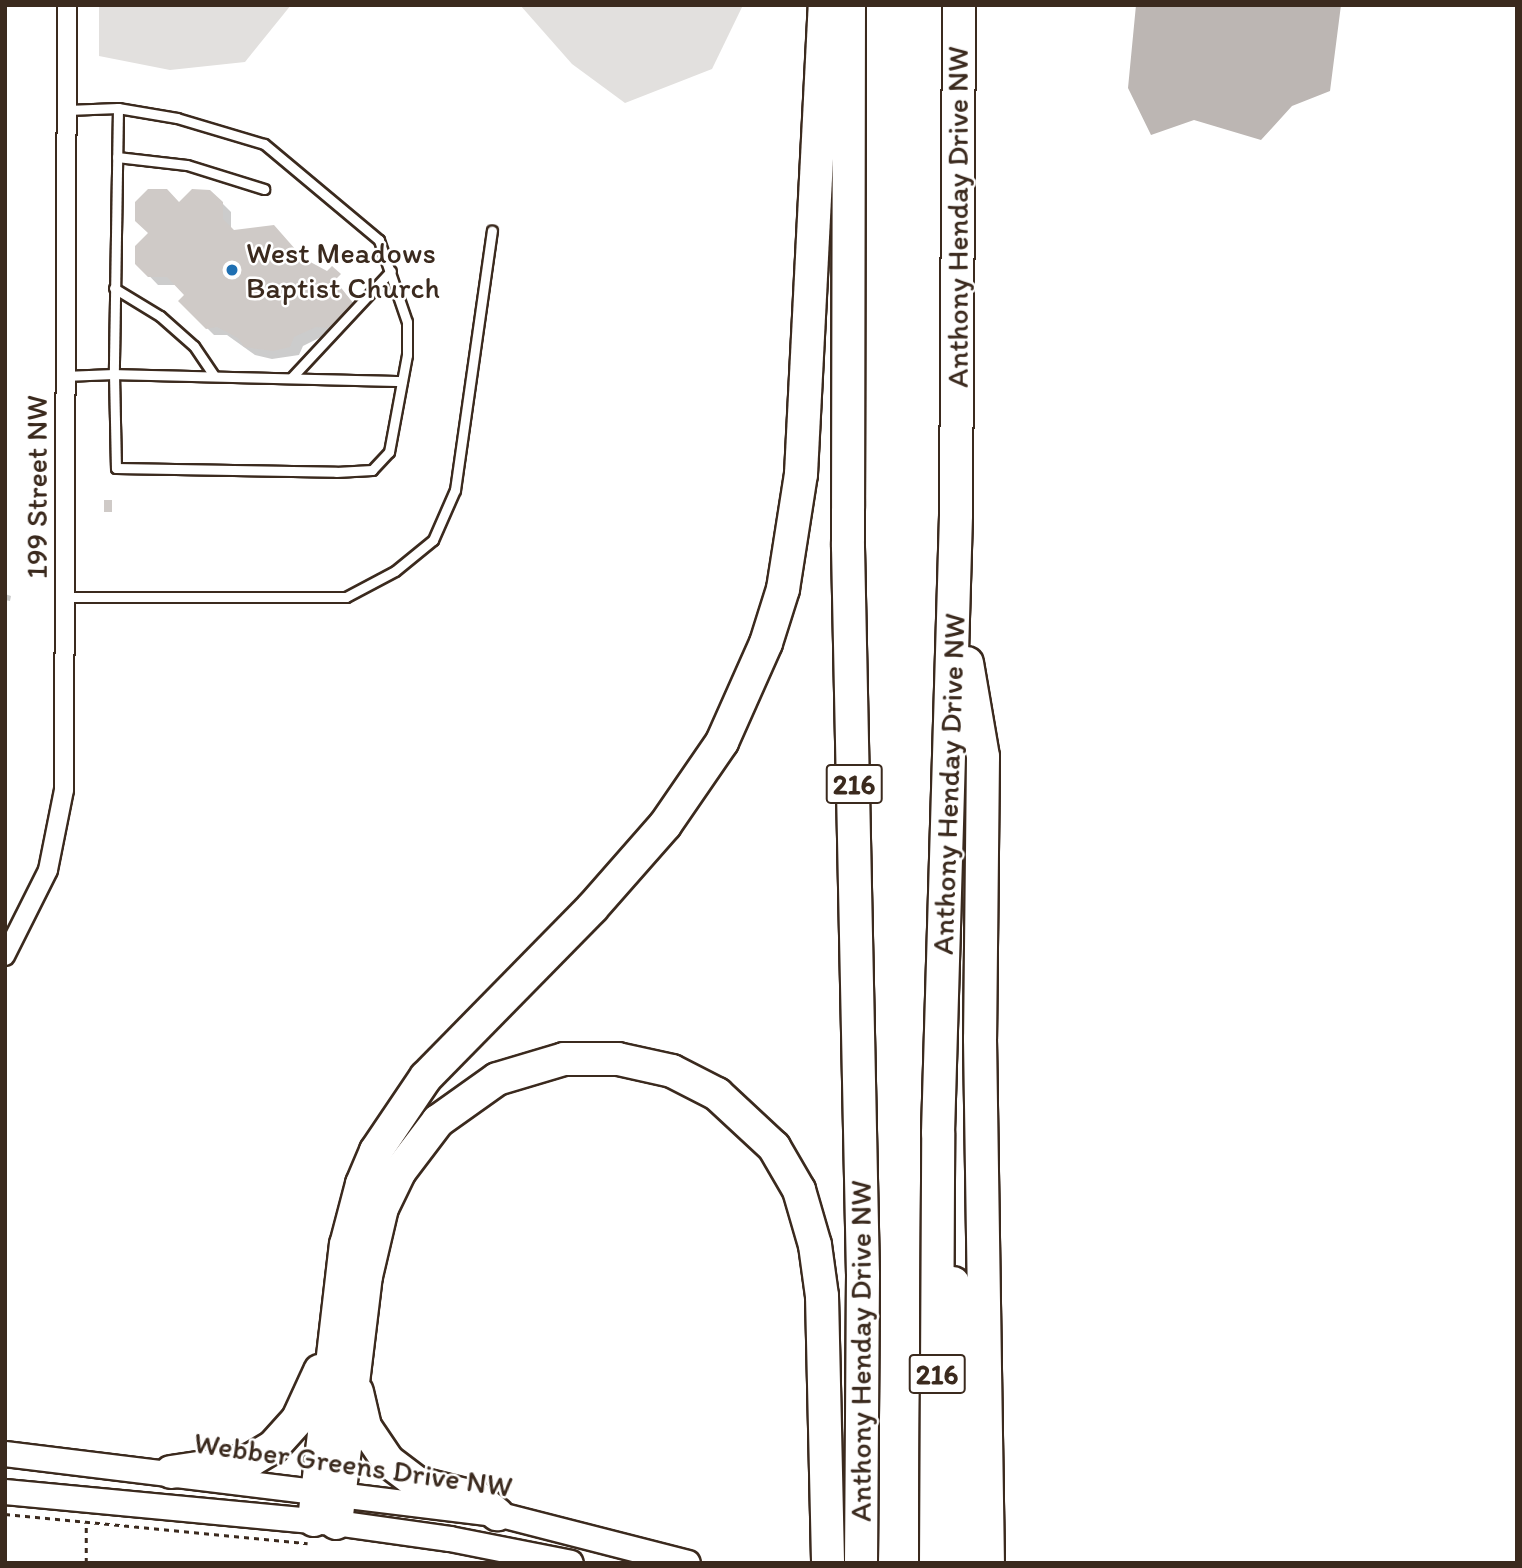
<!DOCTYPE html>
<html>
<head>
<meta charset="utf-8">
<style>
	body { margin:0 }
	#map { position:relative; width:1522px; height:1568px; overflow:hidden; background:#fff; font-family:Itim,sans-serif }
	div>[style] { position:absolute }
	.green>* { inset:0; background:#e2e0de }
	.water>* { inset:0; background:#bcb6b3 }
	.shadow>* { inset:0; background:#0003 }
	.building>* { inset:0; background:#cfcac7 }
	.path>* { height:2.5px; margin-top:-1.25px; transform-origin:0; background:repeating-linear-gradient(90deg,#3b2a1e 0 5px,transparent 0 10px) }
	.roads { filter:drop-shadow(2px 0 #3b2a1e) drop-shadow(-2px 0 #3b2a1e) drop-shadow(0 2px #3b2a1e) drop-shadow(0 -2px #3b2a1e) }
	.lane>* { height:9px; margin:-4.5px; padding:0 4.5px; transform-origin:4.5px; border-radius:4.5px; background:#fff }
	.street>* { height:18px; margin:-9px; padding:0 9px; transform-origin:9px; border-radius:9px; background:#fff }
	.secondary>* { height:24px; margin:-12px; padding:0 12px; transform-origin:12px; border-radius:12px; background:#fff }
	.highway>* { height:32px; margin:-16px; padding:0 16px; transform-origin:16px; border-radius:16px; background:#fff }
	.dots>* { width:19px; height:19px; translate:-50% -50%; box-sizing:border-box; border:4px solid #fff; border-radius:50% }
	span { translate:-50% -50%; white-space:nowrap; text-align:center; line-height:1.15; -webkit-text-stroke:5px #fff; paint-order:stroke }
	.shield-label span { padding:2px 5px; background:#fff; border:2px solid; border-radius:5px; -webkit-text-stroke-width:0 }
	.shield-label { font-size:28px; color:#3b2a1e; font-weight:700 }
	.street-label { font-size:30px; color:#3b2a1e }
	.poi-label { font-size:30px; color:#3b2a1e }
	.left { translate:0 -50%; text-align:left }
	.frame { position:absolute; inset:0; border:7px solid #3b2a1e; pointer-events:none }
</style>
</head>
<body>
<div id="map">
	<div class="green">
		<i style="clip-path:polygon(99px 5px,291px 5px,245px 62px,170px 70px,99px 56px)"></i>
		<i style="clip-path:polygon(520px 5px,743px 5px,712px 69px,625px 103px,572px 64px)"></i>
	</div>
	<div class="water">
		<i style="clip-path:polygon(1136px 5px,1341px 5px,1330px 91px,1292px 106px,1261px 140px,1194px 120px,1151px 135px,1128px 88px)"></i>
	</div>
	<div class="shadow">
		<i style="clip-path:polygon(210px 191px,231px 212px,231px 229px,304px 260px,335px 282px,361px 312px,339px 335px,325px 335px,303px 346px,299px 355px,272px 359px,255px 355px,227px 335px,214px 335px,180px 301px,187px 295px,177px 285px,158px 285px,137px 263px,179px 204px)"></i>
		<i style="clip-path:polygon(5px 594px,11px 596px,10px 601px,5px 600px)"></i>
	</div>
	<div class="building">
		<i style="clip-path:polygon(148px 189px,167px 189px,179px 202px,192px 189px,210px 190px,223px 202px,223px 219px,234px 230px,274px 225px,303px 258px,327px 271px,332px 266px,341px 274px,335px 280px,353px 303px,328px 328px,316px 327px,294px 337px,290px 347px,273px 351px,244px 347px,238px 338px,217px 327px,206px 329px,178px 301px,184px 295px,167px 277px,148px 277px,135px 264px,135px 246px,148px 233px,135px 221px,135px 202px)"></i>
		<i style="clip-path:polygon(104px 500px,112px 500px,112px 512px,104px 512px)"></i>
	</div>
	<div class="path">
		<i style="left:5px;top:1514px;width:304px;rotate:5.5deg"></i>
		<i style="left:86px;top:1563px;width:41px;rotate:-90deg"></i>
	</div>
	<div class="roads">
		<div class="lane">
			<i style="left:118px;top:108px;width:266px;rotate:90.9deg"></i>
			<i style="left:114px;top:374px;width:288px;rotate:1.4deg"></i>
			<i style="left:117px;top:157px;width:70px;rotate:6.5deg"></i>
			<i style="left:187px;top:165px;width:81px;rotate:17.3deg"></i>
			<i style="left:114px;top:288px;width:54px;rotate:31.3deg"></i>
			<i style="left:160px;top:316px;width:45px;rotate:41.4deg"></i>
			<i style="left:194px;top:346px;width:36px;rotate:56deg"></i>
			<i style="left:64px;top:376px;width:50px;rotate:-2.3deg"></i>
			<i style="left:114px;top:374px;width:94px;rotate:88.8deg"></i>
			<i style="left:116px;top:468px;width:220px;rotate:1deg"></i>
			<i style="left:336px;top:472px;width:36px;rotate:-3deg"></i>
			<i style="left:372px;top:470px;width:25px;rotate:-47deg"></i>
			<i style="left:389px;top:452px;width:99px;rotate:-79.5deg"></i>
			<i style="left:407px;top:355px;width:33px;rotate:-90deg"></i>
			<i style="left:407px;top:322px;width:87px;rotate:-108.9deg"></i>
			<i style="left:379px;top:240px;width:150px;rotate:-140.1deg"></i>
			<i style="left:264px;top:144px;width:91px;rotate:-163.4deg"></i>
			<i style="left:177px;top:118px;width:60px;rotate:-170.4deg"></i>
			<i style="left:118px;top:108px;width:51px;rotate:177.8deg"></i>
			<i style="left:292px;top:377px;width:145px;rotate:-47deg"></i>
			<i style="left:65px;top:597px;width:281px"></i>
			<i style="left:346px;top:597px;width:55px;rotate:-28deg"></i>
			<i style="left:395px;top:571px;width:49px;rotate:-39.2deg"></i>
			<i style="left:433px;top:540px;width:55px;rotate:-66.3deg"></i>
			<i style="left:455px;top:490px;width:262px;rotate:-81.9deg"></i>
		</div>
		<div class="street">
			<i style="left:5px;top:956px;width:96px;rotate:-63.4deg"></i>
			<i style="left:48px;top:870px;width:82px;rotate:-78.7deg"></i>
			<i style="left:64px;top:790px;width:785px;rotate:-89.78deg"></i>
		</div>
		<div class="secondary">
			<i style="left:5px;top:1454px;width:496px;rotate:7deg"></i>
			<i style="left:497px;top:1514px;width:197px;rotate:14.4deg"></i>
			<i style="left:5px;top:1492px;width:332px;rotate:5.4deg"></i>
			<i style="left:336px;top:1523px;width:115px;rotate:8deg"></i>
			<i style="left:450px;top:1539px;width:123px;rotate:11.2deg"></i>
		</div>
		<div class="highway">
			<i style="left:849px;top:5px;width:542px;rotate:90.11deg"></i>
			<i style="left:848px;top:547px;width:728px;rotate:88.82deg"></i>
			<i style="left:863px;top:1275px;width:288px;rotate:90.4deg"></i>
			<i style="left:967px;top:663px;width:95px;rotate:80.3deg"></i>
			<i style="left:983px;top:757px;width:282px;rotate:90.6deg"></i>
			<i style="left:980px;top:1039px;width:524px;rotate:89.13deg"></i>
			<i style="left:953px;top:1283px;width:52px;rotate:81.1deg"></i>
			<i style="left:961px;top:1334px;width:229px;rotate:89.2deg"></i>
			<i style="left:357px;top:1392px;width:36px;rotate:77deg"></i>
			<i style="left:365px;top:1427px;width:41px;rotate:55.9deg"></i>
			<i style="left:388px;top:1461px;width:36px;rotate:37deg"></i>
			<i style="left:417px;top:1483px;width:62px;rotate:14deg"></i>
			<i style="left:477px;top:1498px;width:26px;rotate:39deg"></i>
			<i style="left:171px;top:1472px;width:81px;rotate:-8.5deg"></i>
			<i style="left:251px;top:1460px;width:26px;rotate:-31deg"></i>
			<i style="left:273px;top:1447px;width:38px;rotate:-48deg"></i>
			<i style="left:298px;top:1419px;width:53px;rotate:-65.4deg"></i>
			<i style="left:314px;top:1520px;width:277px;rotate:-83.4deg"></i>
			<i style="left:346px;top:1245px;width:63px;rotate:-75.3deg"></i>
			<i style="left:362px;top:1184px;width:36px;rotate:-67deg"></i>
			<i style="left:376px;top:1151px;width:89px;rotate:-56deg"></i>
			<i style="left:426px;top:1077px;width:237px;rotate:-45.5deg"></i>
			<i style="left:592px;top:908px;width:111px;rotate:-48.7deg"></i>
			<i style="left:665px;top:825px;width:101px;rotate:-55.5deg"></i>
			<i style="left:722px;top:742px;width:108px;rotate:-66deg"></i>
			<i style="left:766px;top:643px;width:57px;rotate:-72.5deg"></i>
			<i style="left:783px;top:589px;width:116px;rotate:-81.1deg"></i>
			<i style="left:801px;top:474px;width:470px;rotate:-87.1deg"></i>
			<i style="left:336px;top:1523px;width:249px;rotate:-83.1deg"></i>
			<i style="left:366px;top:1276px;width:70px;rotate:-76.8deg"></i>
			<i style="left:382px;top:1208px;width:41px;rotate:-64.1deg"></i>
			<i style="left:400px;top:1171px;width:63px;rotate:-52.8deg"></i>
			<i style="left:438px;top:1121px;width:72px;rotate:-35.4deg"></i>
			<i style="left:497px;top:1079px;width:70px;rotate:-16.6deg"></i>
			<i style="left:564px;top:1059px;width:54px"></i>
			<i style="left:618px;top:1059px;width:55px;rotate:12.5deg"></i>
			<i style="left:672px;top:1071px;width:51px;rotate:27.1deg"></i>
			<i style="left:717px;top:1094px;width:78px;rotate:42.9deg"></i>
			<i style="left:774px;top:1147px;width:50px;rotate:59.8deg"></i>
			<i style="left:799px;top:1190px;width:57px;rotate:73.8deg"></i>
			<i style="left:815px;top:1245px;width:51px;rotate:82.2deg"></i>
			<i style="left:822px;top:1296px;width:267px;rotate:88.7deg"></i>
			<i style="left:936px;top:1563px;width:430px;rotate:-89.7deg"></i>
			<i style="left:938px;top:1133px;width:618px;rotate:-88.33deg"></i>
			<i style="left:956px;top:515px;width:510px;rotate:-89.66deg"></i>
		</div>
	</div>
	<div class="dots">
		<i style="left:232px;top:270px;background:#1f6fb2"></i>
	</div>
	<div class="shield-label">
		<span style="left:854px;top:784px">216</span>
		<span style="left:937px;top:1374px">216</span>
	</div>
	<div class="street-label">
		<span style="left:958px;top:217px;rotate:-90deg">Anthony Henday Drive NW</span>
		<span style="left:37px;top:487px;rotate:-90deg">199 Street NW</span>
		<span style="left:949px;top:784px;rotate:-88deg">Anthony Henday Drive NW</span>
		<span style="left:861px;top:1351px;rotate:-90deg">Anthony Henday Drive NW</span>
		<span style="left:353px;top:1465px;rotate:8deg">Webber Greens Drive NW</span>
	</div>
	<div class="poi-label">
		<span class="left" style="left:246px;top:270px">West Meadows<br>Baptist Church</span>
	</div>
	<div class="frame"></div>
</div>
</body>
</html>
